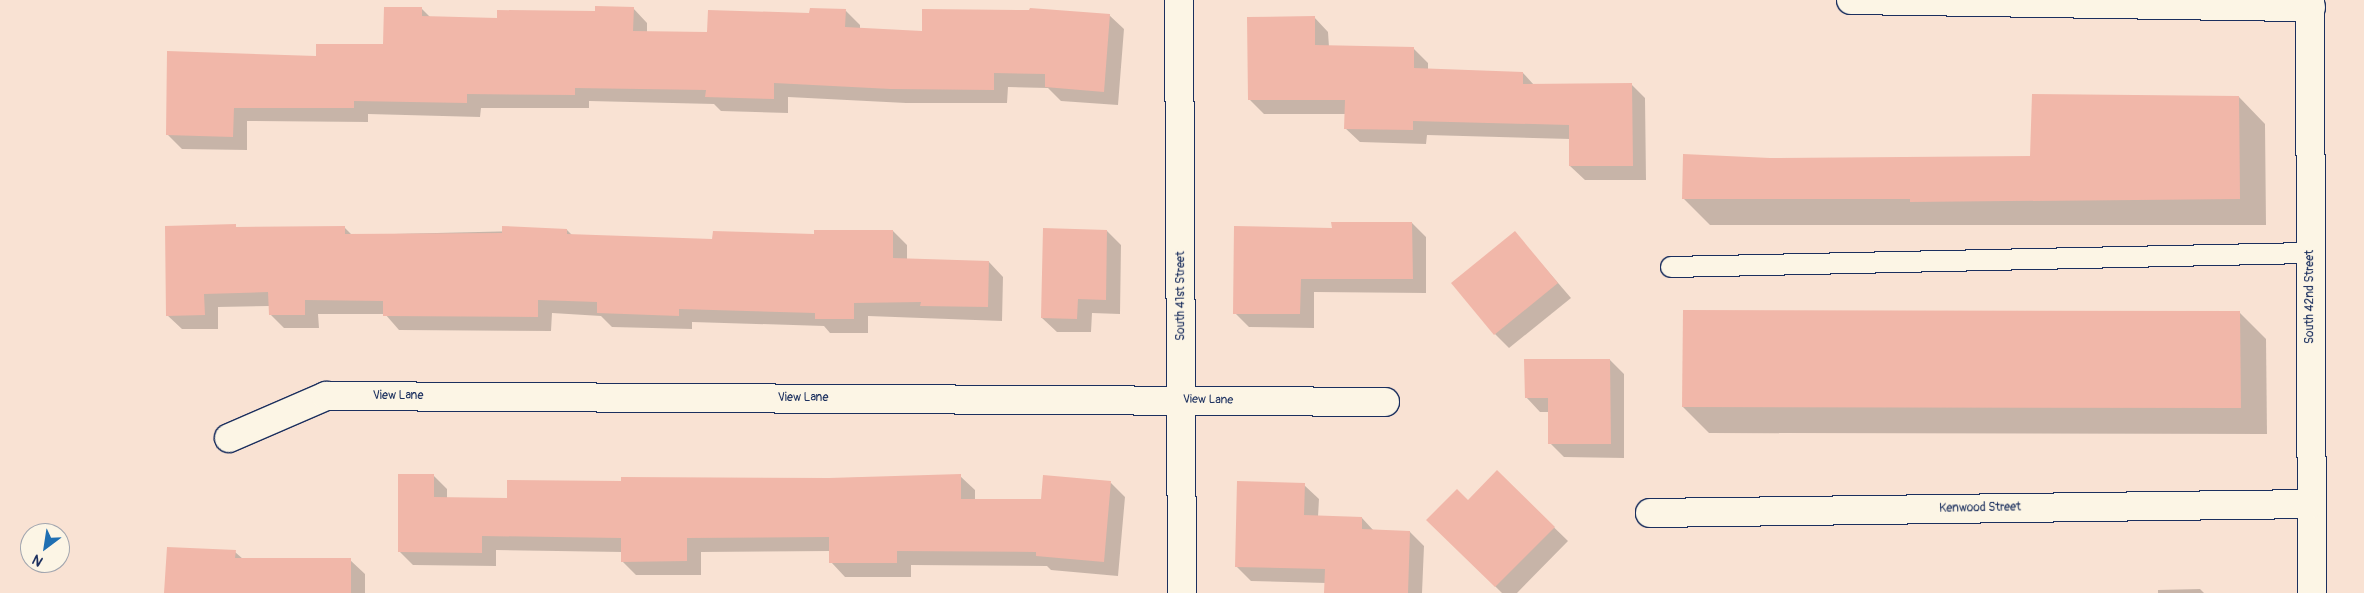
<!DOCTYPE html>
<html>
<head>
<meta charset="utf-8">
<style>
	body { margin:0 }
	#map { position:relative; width:2364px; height:593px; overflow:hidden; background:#f9e2d3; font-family:Pangolin,sans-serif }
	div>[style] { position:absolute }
	.shadow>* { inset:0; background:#0003 }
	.building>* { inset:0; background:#f1b7a9 }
	.roads { filter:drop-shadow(1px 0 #1b2f5e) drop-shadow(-1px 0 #1b2f5e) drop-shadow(0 1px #1b2f5e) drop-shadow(0 -1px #1b2f5e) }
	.lane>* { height:20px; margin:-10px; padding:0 10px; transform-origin:10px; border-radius:10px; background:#fcf5e5 }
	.street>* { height:28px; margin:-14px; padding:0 14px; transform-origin:14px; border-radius:14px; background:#fcf5e5 }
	span { translate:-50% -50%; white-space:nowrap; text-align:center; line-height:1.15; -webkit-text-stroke:4px #fcf5e5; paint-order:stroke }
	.street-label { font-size:12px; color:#1b2f5e }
	.north { position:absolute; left:20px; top:523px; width:50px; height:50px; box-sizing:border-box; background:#fcf5e5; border:1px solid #a2a6af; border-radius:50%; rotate:211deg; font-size:14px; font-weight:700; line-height:20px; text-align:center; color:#1b2f5e }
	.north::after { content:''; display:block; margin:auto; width:18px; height:22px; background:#1f6fb2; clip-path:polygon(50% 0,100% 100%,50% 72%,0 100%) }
</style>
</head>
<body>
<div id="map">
	<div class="shadow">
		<i style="clip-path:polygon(633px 8px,647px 23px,647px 32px,708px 33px,846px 11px,860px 25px,860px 29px,923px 32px,1109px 15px,1124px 29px,1118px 105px,1061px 101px,1048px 88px,1008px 87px,1007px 103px,906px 103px,788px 97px,788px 113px,721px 111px,714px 104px,589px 101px,589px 108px,481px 108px,480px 117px,368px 114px,368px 122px,247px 121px,247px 150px,182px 149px,168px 135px,317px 57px,384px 45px,422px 9px,430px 17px,499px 19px)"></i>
		<i style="clip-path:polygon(1314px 17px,1328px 32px,1329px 47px,1414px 49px,1428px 63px,1428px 70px,1523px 73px,1534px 85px,1631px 84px,1645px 98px,1646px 180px,1585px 180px,1570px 166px,1570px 139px,1427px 135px,1426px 144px,1360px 142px,1345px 128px,1346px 114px,1264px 114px,1250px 100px)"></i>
		<i style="clip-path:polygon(2239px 97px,2265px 124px,2266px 225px,1710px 225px,1683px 198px,1770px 159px,2031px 158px)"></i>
		<i style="clip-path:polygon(1412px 223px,1426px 237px,1426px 293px,1314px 292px,1314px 328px,1249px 327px,1235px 313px,1333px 229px)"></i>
		<i style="clip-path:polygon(166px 227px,345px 228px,352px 235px,567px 230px,572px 235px,714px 240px,893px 231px,907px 245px,907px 260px,989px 262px,1003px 277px,1002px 321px,868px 316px,868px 333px,830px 333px,824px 326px,692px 322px,692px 329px,612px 327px,601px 316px,552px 313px,551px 331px,399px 330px,385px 314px,318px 314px,319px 328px,284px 328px,270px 314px,270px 306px,218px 307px,218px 329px,182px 329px,167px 315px)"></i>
		<i style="clip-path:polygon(1107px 231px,1121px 245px,1120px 314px,1092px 313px,1091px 332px,1057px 332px,1042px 318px)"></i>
		<i style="clip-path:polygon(1515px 233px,1571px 298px,1509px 348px,1495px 334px)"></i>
		<i style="clip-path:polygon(2239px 312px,2266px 339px,2267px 434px,1709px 433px,1683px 407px)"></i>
		<i style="clip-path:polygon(1610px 360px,1624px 374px,1624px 458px,1564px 457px,1550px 443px,1550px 412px,1540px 412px,1526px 397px)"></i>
		<i style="clip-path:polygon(1497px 472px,1568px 541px,1517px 593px,1502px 593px,1428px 520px,1468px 501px)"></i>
		<i style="clip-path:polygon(433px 475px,447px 489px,447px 499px,508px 499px,622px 482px,960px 476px,975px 490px,975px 500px,1042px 501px,1111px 483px,1125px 497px,1118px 576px,1051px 570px,1047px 566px,911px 565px,911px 577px,845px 577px,831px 562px,831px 551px,701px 552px,701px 575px,636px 575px,622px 561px,622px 552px,496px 550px,496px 566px,413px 565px,399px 551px)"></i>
		<i style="clip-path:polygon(1304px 485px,1319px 499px,1318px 517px,1362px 518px,1374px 531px,1410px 532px,1424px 546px,1422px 593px,1325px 593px,1326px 583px,1251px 581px,1236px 566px)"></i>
		<i style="clip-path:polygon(235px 552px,243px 559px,350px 560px,365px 574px,365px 593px,166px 593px)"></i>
		<i style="clip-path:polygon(2200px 589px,2204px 593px,2158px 593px,2158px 590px)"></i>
	</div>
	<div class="building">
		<i style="clip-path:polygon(595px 6px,634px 7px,633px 31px,707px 32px,708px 10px,809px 13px,810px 8px,846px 9px,845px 27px,922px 31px,922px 9px,1029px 10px,1030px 8px,1110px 14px,1104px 92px,1045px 87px,1045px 74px,994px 73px,994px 90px,891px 89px,774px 83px,774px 99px,705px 97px,706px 90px,575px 88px,575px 95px,467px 94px,467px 103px,354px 101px,354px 108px,234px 108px,233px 137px,166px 135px,167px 51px,316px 56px,316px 44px,383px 44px,384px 7px,422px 7px,422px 16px,497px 18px,497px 10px,595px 11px)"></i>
		<i style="clip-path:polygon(1315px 16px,1315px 45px,1414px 47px,1414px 68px,1523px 72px,1523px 84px,1632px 83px,1633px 166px,1569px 166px,1569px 125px,1413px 121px,1413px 130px,1344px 129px,1345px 100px,1248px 100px,1247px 17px)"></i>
		<i style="clip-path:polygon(2032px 94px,2239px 96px,2240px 199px,1910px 202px,1910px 199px,1682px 199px,1683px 154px,1770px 158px,2030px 156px)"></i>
		<i style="clip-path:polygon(1331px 222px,1412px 222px,1413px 279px,1301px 279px,1300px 314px,1233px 314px,1234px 226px,1332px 228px)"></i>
		<i style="clip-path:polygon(236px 224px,236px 227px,345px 226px,345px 234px,502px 233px,502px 226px,567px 229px,567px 234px,712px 239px,713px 231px,814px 234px,814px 230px,893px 230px,893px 258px,989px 261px,988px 307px,920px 306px,921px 302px,854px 303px,854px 319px,815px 319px,815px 313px,679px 309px,679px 316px,597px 313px,597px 302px,538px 300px,538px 317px,383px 316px,383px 301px,305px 300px,305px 315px,269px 315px,268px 292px,204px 294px,205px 315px,166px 316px,165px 226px)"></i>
		<i style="clip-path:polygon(1043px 228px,1107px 230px,1106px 300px,1078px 299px,1077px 319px,1041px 318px)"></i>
		<i style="clip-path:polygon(1515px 231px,1558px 283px,1494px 335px,1451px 283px)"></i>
		<i style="clip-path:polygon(1683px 310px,2240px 311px,2241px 408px,1682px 407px)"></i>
		<i style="clip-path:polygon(1524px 359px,1610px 359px,1611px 444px,1548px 444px,1548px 398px,1525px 398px)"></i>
		<i style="clip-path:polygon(1497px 470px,1555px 527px,1495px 587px,1426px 520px,1457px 489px,1468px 500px)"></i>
		<i style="clip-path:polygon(398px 474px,434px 474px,434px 497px,507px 498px,507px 480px,621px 481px,621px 477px,829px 478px,961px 474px,961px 499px,1041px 499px,1043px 475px,1111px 481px,1104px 562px,1036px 556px,1036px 552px,897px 551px,897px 563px,829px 563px,829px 537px,687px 538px,687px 561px,621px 562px,621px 538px,482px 536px,482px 553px,398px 552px)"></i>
		<i style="clip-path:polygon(1237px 481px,1305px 483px,1304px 515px,1362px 517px,1362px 529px,1410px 531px,1408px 593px,1324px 593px,1325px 569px,1235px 567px)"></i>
		<i style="clip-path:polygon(167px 547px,236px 550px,235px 558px,351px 558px,351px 593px,164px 593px)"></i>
	</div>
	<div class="roads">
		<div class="lane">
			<i style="left:1671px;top:267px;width:639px;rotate:-1.26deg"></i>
		</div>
		<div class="street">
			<i style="left:1179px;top:0;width:593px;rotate:89.71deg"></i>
			<i style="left:1851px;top:0;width:460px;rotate:0.9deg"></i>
			<i style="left:2310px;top:0;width:593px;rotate:89.81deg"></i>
			<i style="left:229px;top:438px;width:106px;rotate:-23.4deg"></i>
			<i style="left:326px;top:396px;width:1059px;rotate:0.32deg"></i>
			<i style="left:1650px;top:513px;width:660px;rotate:-0.78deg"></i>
		</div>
	</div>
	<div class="street-label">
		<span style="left:1181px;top:296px;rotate:-90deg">South 41st Street</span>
		<span style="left:2310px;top:297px;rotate:-90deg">South 42nd Street</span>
		<span style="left:398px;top:396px">View Lane</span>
		<span style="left:803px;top:398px">View Lane</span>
		<span style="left:1208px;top:400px;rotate:1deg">View Lane</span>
		<span style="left:1980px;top:508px;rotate:-1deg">Kenwood Street</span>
	</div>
	<div class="north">N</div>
</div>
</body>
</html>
